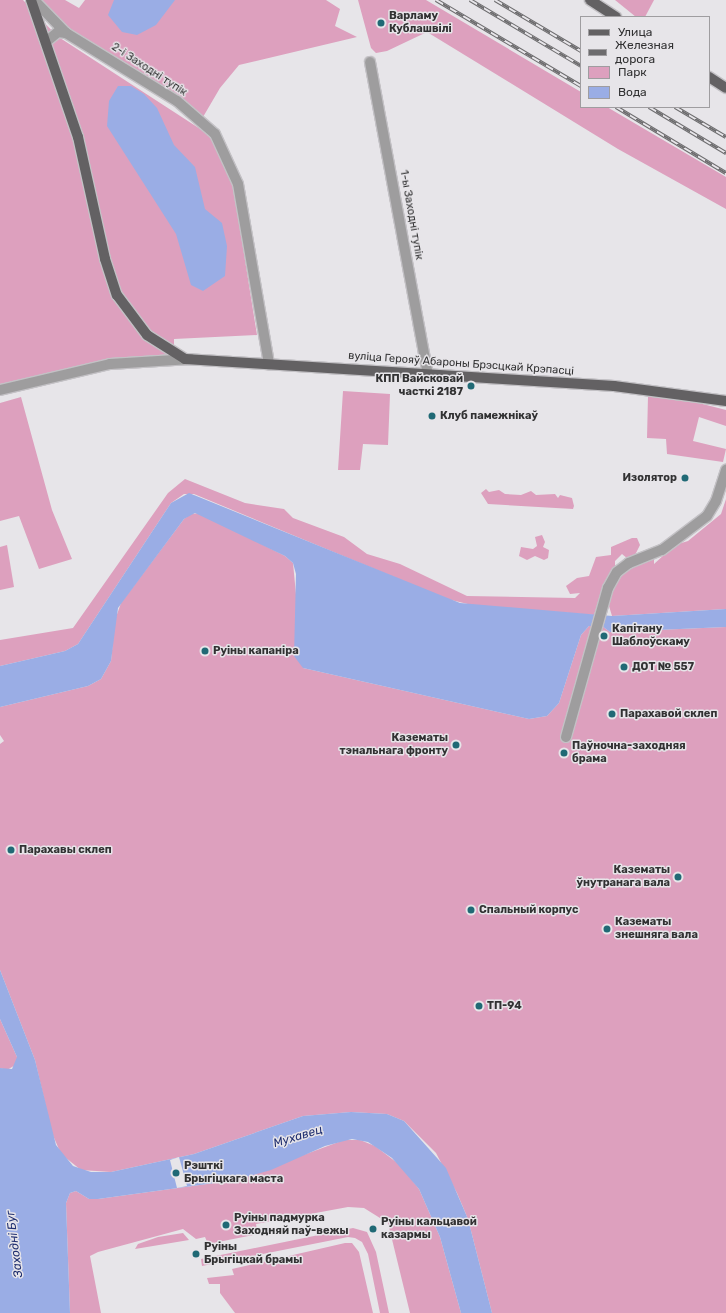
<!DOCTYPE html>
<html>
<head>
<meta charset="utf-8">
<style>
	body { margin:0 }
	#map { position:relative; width:726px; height:1313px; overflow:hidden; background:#e7e5e9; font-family:Rubik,sans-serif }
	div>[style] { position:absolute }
	.green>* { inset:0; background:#dda0be }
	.water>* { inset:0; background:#9aade5 }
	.pier>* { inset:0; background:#e7e5e9 }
	.roads { filter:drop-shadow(1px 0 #c3c1c5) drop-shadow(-1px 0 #c3c1c5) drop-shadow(0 1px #c3c1c5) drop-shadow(0 -1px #c3c1c5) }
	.minor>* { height:10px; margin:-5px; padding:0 5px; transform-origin:5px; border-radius:5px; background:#9e9d9e }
	.major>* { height:10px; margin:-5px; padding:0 5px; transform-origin:5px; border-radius:5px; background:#636163 }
	.rail>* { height:4px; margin-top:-2px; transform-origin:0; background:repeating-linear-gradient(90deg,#e7e5e9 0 8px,#6d6c6e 0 16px); box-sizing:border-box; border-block:1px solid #6d6c6e }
	.dots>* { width:11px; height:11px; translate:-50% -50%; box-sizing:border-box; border:2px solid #e7e5e9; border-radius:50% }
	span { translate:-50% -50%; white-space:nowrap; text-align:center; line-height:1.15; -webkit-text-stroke:3px #e7e5e9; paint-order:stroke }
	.poi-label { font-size:11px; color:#323233; font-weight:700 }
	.left { translate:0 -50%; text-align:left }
	.right { translate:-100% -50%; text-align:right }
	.street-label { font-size:11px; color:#323233 }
	.water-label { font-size:12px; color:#202f70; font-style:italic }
	.legend { position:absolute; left:580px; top:16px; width:130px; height:92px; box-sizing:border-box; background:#e7e5e9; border:1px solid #9f9da0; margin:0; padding:5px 7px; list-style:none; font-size:12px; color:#323233 }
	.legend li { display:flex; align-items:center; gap:8px; height:20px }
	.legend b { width:20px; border:1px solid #9f9da0 }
</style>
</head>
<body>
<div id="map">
	<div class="green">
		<i style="clip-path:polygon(0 0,23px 0,57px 36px,211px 136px,233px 185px,257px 335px,174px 339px,174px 357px,113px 358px,0 389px)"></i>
		<i style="clip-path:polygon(40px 0,65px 0,79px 8px,85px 0,326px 0,340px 9px,335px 26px,357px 37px,239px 65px,220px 88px,203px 117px,178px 97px,69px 29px)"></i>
		<i style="clip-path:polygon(358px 0,426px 0,581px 92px,581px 107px,607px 107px,726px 177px,726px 209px,618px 149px,427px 32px,387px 51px,376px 53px,371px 48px)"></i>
		<i style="clip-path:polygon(615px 0,654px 0,645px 17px,636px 17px)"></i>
		<i style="clip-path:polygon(343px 391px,390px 394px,388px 445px,363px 444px,360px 470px,338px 470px)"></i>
		<i style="clip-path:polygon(648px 396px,687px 400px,726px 410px,726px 426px,699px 417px,693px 441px,726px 449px,723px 462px,667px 454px,666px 439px,647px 438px)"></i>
		<i style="clip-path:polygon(21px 397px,52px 510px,72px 559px,39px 569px,19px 516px,0 521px,0 403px)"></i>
		<i style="clip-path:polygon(185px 479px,245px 503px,284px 509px,293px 518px,344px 537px,367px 554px,400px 564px,467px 596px,575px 598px,580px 593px,570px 594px,566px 586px,577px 578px,589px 576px,596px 557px,611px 555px,611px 547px,632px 538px,637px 538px,640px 545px,635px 555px,628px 559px,622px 554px,615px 561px,615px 569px,604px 583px,594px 615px,472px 605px,447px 599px,194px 494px,184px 494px,171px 503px,78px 644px,65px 651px,0 666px,0 640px,73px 628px,168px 493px)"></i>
		<i style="clip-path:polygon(486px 489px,489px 492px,499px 490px,505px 494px,521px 495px,531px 491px,536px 495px,555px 494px,558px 498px,560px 495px,572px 498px,574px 506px,573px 509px,488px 504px,481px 493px)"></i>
		<i style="clip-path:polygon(726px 499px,726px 609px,612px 616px,609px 606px,613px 587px,622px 572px,631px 564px,654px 556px,654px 564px,675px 545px,688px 541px,721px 514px)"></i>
		<i style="clip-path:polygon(200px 513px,285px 556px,293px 563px,303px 668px,529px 719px,547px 716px,559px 703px,581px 635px,589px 626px,602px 626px,610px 632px,726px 627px,726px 1313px,492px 1313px,468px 1219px,457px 1193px,436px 1153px,404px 1121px,387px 1114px,351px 1112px,303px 1116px,194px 1154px,111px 1172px,81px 1170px,61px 1154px,52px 1133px,35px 1060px,0 970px,0 744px,4px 741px,0 735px,0 707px,88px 686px,101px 679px,111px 661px,115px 620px,121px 603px,184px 519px,191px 514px)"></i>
		<i style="clip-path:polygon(542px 535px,545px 542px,543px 547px,549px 550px,548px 558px,544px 560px,535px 556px,527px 560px,519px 556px,521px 547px,533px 549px,537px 546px,535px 537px)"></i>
		<i style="clip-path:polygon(7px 545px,14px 587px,0 590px,0 547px)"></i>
		<i style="clip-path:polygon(0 1019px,17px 1057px,17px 1064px,7px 1070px,0 1068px)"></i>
		<i style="clip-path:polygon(344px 1140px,360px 1140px,375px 1146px,400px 1165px,419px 1189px,440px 1237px,461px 1313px,410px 1313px,388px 1223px,364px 1208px,348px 1207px,256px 1224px,258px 1234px,208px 1244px,205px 1237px,196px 1239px,183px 1229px,98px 1252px,90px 1256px,101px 1313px,70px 1313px,66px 1203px,70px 1193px,76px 1191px,89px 1199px,98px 1199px,236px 1180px)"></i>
		<i style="clip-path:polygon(353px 1228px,367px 1232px,376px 1252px,389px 1313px,380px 1313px,368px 1254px,362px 1242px,355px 1238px,348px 1237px,202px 1266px,201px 1259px)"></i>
		<i style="clip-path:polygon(183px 1233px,189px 1240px,135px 1249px,138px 1244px,158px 1237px)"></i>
		<i style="clip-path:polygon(345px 1243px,352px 1243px,359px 1252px,373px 1313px,235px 1313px,220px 1293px,220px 1284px,209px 1284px,207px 1278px,234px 1275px,232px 1269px)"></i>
	</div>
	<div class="water">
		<i style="clip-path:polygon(114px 0,175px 0,156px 25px,137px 35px,122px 32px,108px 15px)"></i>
		<i style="clip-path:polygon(118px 86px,131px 86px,144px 94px,157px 108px,174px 145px,195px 167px,205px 209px,222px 223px,227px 246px,225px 276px,203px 291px,191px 285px,176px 234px,107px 126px,109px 101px)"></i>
		<i style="clip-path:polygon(189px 493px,460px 603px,612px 616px,726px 609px,726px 627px,610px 632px,602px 626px,589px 626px,581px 635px,559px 703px,547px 716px,529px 719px,303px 668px,294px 656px,296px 574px,293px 563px,285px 556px,195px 513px,184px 519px,118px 608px,111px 661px,101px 679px,88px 686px,0 707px,0 666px,65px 651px,78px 644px,171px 503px)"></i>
		<i style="clip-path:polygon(0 970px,35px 1060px,56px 1145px,73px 1166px,91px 1172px,111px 1172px,194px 1154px,303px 1116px,351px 1112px,387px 1114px,404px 1121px,446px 1168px,468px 1219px,492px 1313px,461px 1313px,440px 1237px,419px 1189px,392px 1158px,368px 1142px,352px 1139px,325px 1146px,271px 1170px,236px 1180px,98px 1199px,89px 1199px,76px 1191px,70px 1193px,66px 1203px,70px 1313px,0 1313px,0 1068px,12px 1069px,17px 1057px,0 1019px)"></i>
	</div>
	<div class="pier">
		<i style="clip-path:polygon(179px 1157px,187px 1186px,177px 1188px,170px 1160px)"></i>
	</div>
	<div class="roads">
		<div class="minor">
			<i style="left:34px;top:0;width:46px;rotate:45.9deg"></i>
			<i style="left:66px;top:33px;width:130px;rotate:31.5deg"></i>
			<i style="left:177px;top:101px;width:50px;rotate:41deg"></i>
			<i style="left:215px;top:134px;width:55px;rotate:65.3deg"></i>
			<i style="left:238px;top:184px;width:183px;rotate:80.2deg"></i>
			<i style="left:47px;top:41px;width:14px;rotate:-39deg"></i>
			<i style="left:58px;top:32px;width:8px;rotate:7deg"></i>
			<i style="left:370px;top:62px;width:317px;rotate:79.5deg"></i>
			<i style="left:0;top:390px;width:113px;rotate:-13.3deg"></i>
			<i style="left:110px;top:364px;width:81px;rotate:-3.5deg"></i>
			<i style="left:566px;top:737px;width:155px;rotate:-74.3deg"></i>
			<i style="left:608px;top:588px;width:18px;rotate:-61deg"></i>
			<i style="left:617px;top:572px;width:15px;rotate:-37deg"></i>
			<i style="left:629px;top:563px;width:35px;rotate:-22deg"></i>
			<i style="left:662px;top:550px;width:56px;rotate:-37.1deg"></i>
			<i style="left:707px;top:516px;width:17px;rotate:-59deg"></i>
			<i style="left:716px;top:501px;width:33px;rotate:-72deg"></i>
		</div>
		<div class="major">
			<i style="left:31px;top:0;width:145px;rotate:71.1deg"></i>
			<i style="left:78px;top:137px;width:125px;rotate:77.5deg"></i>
			<i style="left:105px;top:259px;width:38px;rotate:72deg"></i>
			<i style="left:117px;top:295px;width:50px;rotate:53.1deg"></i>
			<i style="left:147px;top:335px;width:45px;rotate:32.3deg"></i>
			<i style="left:185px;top:359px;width:430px;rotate:3.6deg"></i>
			<i style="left:614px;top:386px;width:113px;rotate:7.6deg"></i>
			<i style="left:590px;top:0;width:31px;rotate:33deg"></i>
			<i style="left:709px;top:77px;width:20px;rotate:33deg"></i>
		</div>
	</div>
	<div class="rail">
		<i style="left:436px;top:0;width:169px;rotate:30.7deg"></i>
		<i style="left:470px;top:0;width:129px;rotate:30.7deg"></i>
		<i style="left:495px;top:0;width:100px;rotate:30.7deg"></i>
		<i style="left:616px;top:107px;width:128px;rotate:31deg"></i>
		<i style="left:649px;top:107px;width:90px;rotate:30.9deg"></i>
		<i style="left:675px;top:107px;width:59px;rotate:30.5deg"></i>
	</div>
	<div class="dots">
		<i style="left:381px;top:23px;background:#206975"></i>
		<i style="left:471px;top:386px;background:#206975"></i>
		<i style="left:432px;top:416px;background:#206975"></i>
		<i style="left:685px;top:478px;background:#206975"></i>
		<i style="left:604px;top:636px;background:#206975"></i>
		<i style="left:205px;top:651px;background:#206975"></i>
		<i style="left:624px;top:667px;background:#206975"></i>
		<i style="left:612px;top:714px;background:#206975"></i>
		<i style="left:456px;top:745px;background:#206975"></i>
		<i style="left:564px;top:753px;background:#206975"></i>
		<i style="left:11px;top:850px;background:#206975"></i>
		<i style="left:678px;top:877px;background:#206975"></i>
		<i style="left:471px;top:910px;background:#206975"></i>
		<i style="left:607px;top:929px;background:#206975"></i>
		<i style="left:479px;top:1006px;background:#206975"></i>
		<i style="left:176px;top:1173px;background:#206975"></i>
		<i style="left:226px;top:1225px;background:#206975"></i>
		<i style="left:373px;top:1229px;background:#206975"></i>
		<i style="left:196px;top:1254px;background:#206975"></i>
	</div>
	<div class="poi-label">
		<span class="left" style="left:389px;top:23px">Варламу<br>Кублашвілі</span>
		<span class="right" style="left:463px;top:386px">КПП Вайсковай<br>часткі 2187</span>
		<span class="left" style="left:440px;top:416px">Клуб памежнікаў</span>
		<span class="right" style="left:677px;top:478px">Изолятор</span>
		<span class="left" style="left:612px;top:636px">Капітану<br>Шаблоўскаму</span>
		<span class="left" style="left:213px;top:651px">Руіны капаніра</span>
		<span class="left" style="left:632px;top:667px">ДОТ № 557</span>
		<span class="left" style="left:620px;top:714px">Парахавой склеп</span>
		<span class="right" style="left:448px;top:745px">Казематы<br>тэнальнага фронту</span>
		<span class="left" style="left:572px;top:753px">Паўночна-заходняя<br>брама</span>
		<span class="left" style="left:19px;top:850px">Парахавы склеп</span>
		<span class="right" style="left:670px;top:877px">Казематы<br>ўнутранага вала</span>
		<span class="left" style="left:479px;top:910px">Спальный корпус</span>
		<span class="left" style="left:615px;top:929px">Казематы<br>знешняга вала</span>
		<span class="left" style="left:487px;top:1006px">ТП-94</span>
		<span class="left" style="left:184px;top:1173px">Рэшткі<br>Брыгіцкага маста</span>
		<span class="left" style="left:234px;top:1225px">Руіны падмурка<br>Заходняй паў-вежы</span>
		<span class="left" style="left:381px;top:1229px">Руіны кальцавой<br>казармы</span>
		<span class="left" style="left:204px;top:1254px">Руіны<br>Брыгіцкай брамы</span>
	</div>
	<div class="street-label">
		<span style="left:149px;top:70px;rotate:33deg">2-і Заходні тупік</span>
		<span style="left:411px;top:215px;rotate:80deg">1-ы Заходні тупік</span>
		<span style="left:461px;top:364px;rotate:4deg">вуліца Герояў Абароны Брэсцкай Крэпасці</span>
	</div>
	<div class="water-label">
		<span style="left:298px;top:1137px;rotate:-17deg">Мухавец</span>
		<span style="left:15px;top:1244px;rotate:-97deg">Заходні Буг</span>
	</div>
	<ul class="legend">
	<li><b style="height:5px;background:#636163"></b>Улица</li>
	<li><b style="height:5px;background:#6d6c6e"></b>Железная дорога</li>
	<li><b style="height:11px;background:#dda0be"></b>Парк</li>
	<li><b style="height:11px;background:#9aade5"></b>Вода</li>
	</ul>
</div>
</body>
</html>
